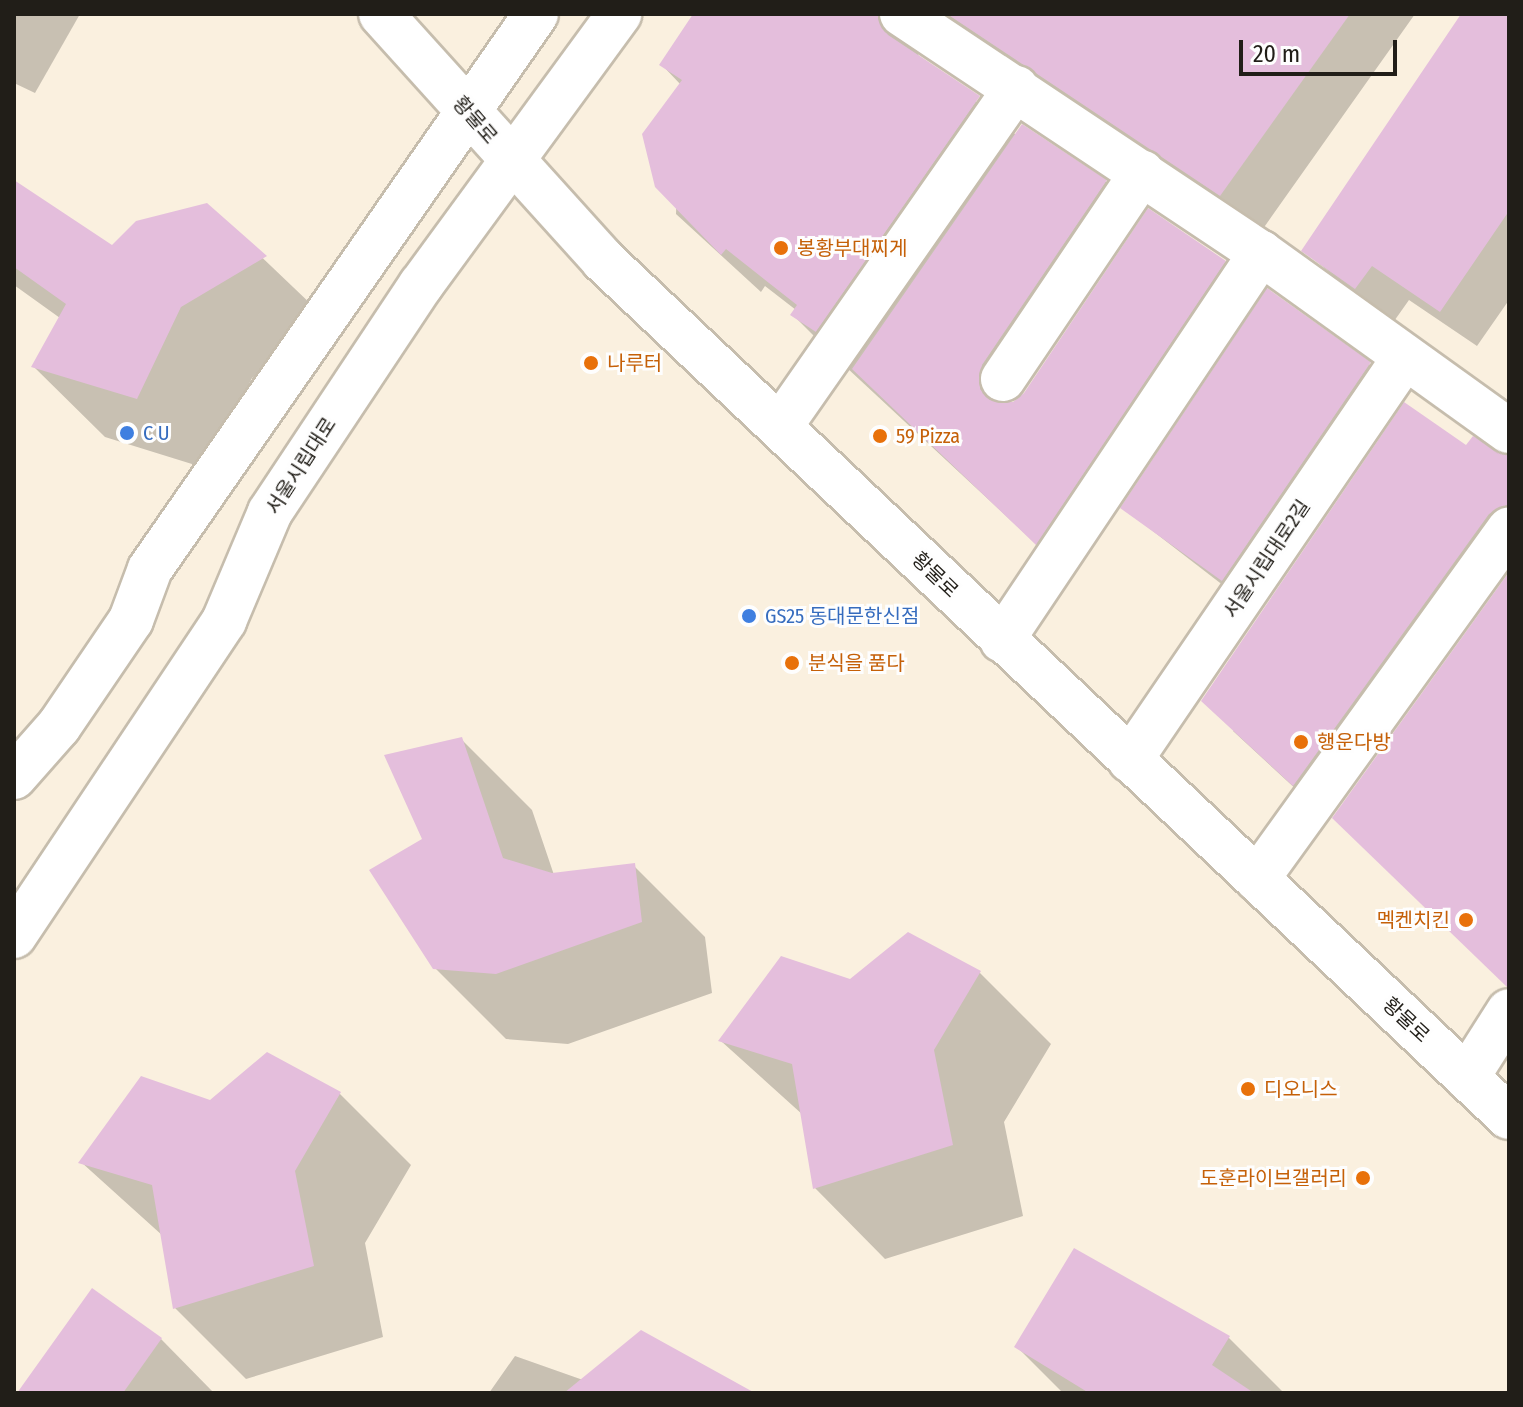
<!DOCTYPE html>
<html>
<head>
<meta charset="utf-8">
<style>
	body { margin:0 }
	#map { position:relative; width:1523px; height:1407px; overflow:hidden; background:#faf0df; font-family:"Fira Sans Condensed","Noto Sans KR",sans-serif }
	div>[style] { position:absolute }
	.shadow>* { inset:0; background:#0003 }
	.building>* { inset:0; background:#e4bedc }
	.roads { filter:drop-shadow(2px 0 #c6bdad) drop-shadow(-2px 0 #c6bdad) drop-shadow(0 2px #c6bdad) drop-shadow(0 -2px #c6bdad) }
	.street>* { height:44px; margin:-22px; padding:0 22px; transform-origin:22px; border-radius:22px; background:#fff }
	.secondary>* { height:44px; margin:-22px; padding:0 22px; transform-origin:22px; border-radius:22px; background:#fff }
	.dots>* { width:22px; height:22px; translate:-50% -50%; box-sizing:border-box; border:4px solid #fefefe; border-radius:50% }
	span { translate:-50% -50%; white-space:nowrap; text-align:center; line-height:1.15; -webkit-text-stroke:6px #fefefe; paint-order:stroke }
	.street-label { font-size:20px; color:#211e18 }
	.food-label { font-size:20px; color:#c56008 }
	.left { translate:0 -50%; text-align:left }
	.right { translate:-100% -50%; text-align:right }
	.shop-label { font-size:20px; color:#366cbe }
	.frame { position:absolute; inset:0; border:16px solid #211e18; pointer-events:none }
	.scale { position:absolute; left:1239px; top:40px; width:158px; height:36px; box-sizing:border-box; border:4px solid #211e18; border-top:0; padding-left:10px; font-size:24px; line-height:28px; white-space:nowrap; color:#211e18; -webkit-text-stroke:6px #fefefe; paint-order:stroke }
</style>
</head>
<body>
<div id="map">
	<div class="shadow">
		<i style="clip-path:polygon(14px 14px,80px 14px,35px 93px,14px 83px)"></i>
		<i style="clip-path:polygon(696px 14px,1415px 14px,1260px 233px,919px 40px,918px 55px,1016px 135px,1106px 182px,1129px 205px,1005px 389px,1004px 403px,1014px 404px,1224px 262px,1248px 286px,1060px 566px,832px 354px,793px 315px,796px 310px,765px 286px,761px 292px,676px 214px,681px 85px,662px 65px)"></i>
		<i style="clip-path:polygon(1463px 14px,1509px 14px,1509px 300px,1477px 346px,1409px 300px,1392px 324px,1304px 251px)"></i>
		<i style="clip-path:polygon(14px 183px,113px 248px,207px 205px,336px 328px,252px 378px,208px 469px,105px 437px,34px 367px,60px 318px,14px 285px)"></i>
		<i style="clip-path:polygon(1369px 364px,1393px 388px,1246px 603px,1123px 508px)"></i>
		<i style="clip-path:polygon(1467px 448px,1509px 459px,1509px 558px,1324px 815px,1233px 731px)"></i>
		<i style="clip-path:polygon(461px 739px,532px 810px,554px 875px,634px 866px,705px 937px,712px 993px,568px 1044px,506px 1039px,434px 967px,424px 840px)"></i>
		<i style="clip-path:polygon(980px 973px,1051px 1044px,1004px 1122px,1023px 1216px,885px 1259px,815px 1188px,803px 1115px,721px 1041px,851px 981px)"></i>
		<i style="clip-path:polygon(268px 1054px,340px 1094px,411px 1165px,365px 1243px,383px 1337px,246px 1379px,175px 1308px,163px 1236px,81px 1162px,211px 1102px)"></i>
		<i style="clip-path:polygon(1229px 1338px,1284px 1393px,1063px 1393px,1016px 1346px)"></i>
		<i style="clip-path:polygon(161px 1339px,214px 1393px,19px 1393px)"></i>
		<i style="clip-path:polygon(515px 1356px,583px 1380px,734px 1393px,489px 1393px)"></i>
	</div>
	<div class="building">
		<i style="clip-path:polygon(693px 14px,877px 14px,888px 35px,980px 96px,816px 332px,790px 315px,797px 305px,726px 249px,721px 255px,655px 187px,642px 134px,682px 80px,659px 65px)"></i>
		<i style="clip-path:polygon(947px 14px,1350px 14px,1220px 196px)"></i>
		<i style="clip-path:polygon(1461px 14px,1509px 14px,1509px 211px,1440px 312px,1372px 266px,1355px 289px,1301px 251px)"></i>
		<i style="clip-path:polygon(1022px 124px,1107px 180px,982px 365px,980px 389px,990px 400px,1013px 402px,1024px 393px,1148px 208px,1226px 261px,1036px 545px,852px 369px)"></i>
		<i style="clip-path:polygon(14px 180px,112px 245px,136px 221px,207px 203px,267px 256px,181px 307px,137px 399px,31px 367px,66px 304px,14px 267px)"></i>
		<i style="clip-path:polygon(1267px 288px,1371px 362px,1222px 581px,1120px 508px)"></i>
		<i style="clip-path:polygon(1404px 402px,1466px 445px,1473px 436px,1509px 456px,1509px 504px,1489px 514px,1293px 786px,1201px 701px)"></i>
		<i style="clip-path:polygon(1509px 572px,1509px 986px,1507px 987px,1332px 818px)"></i>
		<i style="clip-path:polygon(462px 737px,503px 858px,552px 873px,635px 863px,642px 922px,496px 974px,433px 969px,369px 870px,422px 839px,384px 755px)"></i>
		<i style="clip-path:polygon(908px 932px,981px 971px,934px 1050px,953px 1145px,813px 1189px,792px 1064px,718px 1041px,781px 956px,850px 979px)"></i>
		<i style="clip-path:polygon(267px 1052px,341px 1092px,295px 1171px,314px 1266px,173px 1309px,152px 1185px,78px 1163px,141px 1076px,210px 1100px)"></i>
		<i style="clip-path:polygon(1074px 1248px,1230px 1336px,1212px 1365px,1254px 1393px,1089px 1393px,1014px 1347px)"></i>
		<i style="clip-path:polygon(92px 1288px,162px 1338px,123px 1393px,17px 1393px)"></i>
		<i style="clip-path:polygon(641px 1330px,755px 1393px,564px 1393px)"></i>
	</div>
	<div class="roads">
		<div class="street">
			<i style="left:902px;top:14px;width:431px;rotate:33.7deg"></i>
			<i style="left:1261px;top:253px;width:305px;rotate:35.7deg"></i>
			<i style="left:1003px;top:379px;width:249px;rotate:-56deg"></i>
			<i style="left:781px;top:425px;width:411px;rotate:-55.1deg"></i>
			<i style="left:1002px;top:640px;width:466px;rotate:-56.2deg"></i>
			<i style="left:1130px;top:760px;width:486px;rotate:-55.7deg"></i>
			<i style="left:1257px;top:879px;width:431px;rotate:-54.2deg"></i>
			<i style="left:1467px;top:1077px;width:78px;rotate:-57.5deg"></i>
		</div>
		<div class="secondary">
			<i style="left:381px;top:14px;width:331px;rotate:47.9deg"></i>
			<i style="left:603px;top:260px;width:1247px;rotate:43.41deg"></i>
			<i style="left:14px;top:777px;width:68px;rotate:-48.6deg"></i>
			<i style="left:59px;top:726px;width:128px;rotate:-55.8deg"></i>
			<i style="left:131px;top:620px;width:54px;rotate:-69.6deg"></i>
			<i style="left:150px;top:569px;width:676px;rotate:-55.18deg"></i>
			<i style="left:14px;top:936px;width:379px;rotate:-56.3deg"></i>
			<i style="left:224px;top:621px;width:118px;rotate:-67.1deg"></i>
			<i style="left:270px;top:512px;width:273px;rotate:-56.4deg"></i>
			<i style="left:421px;top:285px;width:336px;rotate:-53.8deg"></i>
		</div>
	</div>
	<div class="dots">
		<i style="left:781px;top:248px;background:#e8710a"></i>
		<i style="left:591px;top:363px;background:#e8710a"></i>
		<i style="left:127px;top:433px;background:#3f7fe0"></i>
		<i style="left:880px;top:436px;background:#e8710a"></i>
		<i style="left:749px;top:616px;background:#3f7fe0"></i>
		<i style="left:792px;top:663px;background:#e8710a"></i>
		<i style="left:1301px;top:742px;background:#e8710a"></i>
		<i style="left:1466px;top:920px;background:#e8710a"></i>
		<i style="left:1248px;top:1089px;background:#e8710a"></i>
		<i style="left:1363px;top:1178px;background:#e8710a"></i>
	</div>
	<div class="street-label">
		<span style="left:475px;top:120px;rotate:49deg">황물로</span>
		<span style="left:301px;top:466px;rotate:-57deg">서울시립대로</span>
		<span style="left:1267px;top:559px;rotate:-56deg">서울시립대로2길</span>
		<span style="left:935px;top:575px;rotate:44deg">황물로</span>
		<span style="left:1406px;top:1020px;rotate:43deg">황물로</span>
	</div>
	<div class="food-label">
		<span class="left" style="left:797px;top:248px">봉황부대찌게</span>
		<span class="left" style="left:607px;top:363px">나루터</span>
		<span class="left" style="left:896px;top:436px">59 Pizza</span>
		<span class="left" style="left:808px;top:663px">분식을 품다</span>
		<span class="left" style="left:1317px;top:742px">행운다방</span>
		<span class="right" style="left:1450px;top:920px">멕켄치킨</span>
		<span class="left" style="left:1264px;top:1089px">디오니스</span>
		<span class="right" style="left:1347px;top:1178px">도훈라이브갤러리</span>
	</div>
	<div class="shop-label">
		<span class="left" style="left:143px;top:433px">C U</span>
		<span class="left" style="left:765px;top:616px">GS25 동대문한신점</span>
	</div>
	<div class="frame"></div>
	<div class="scale">20 m</div>
</div>
</body>
</html>
